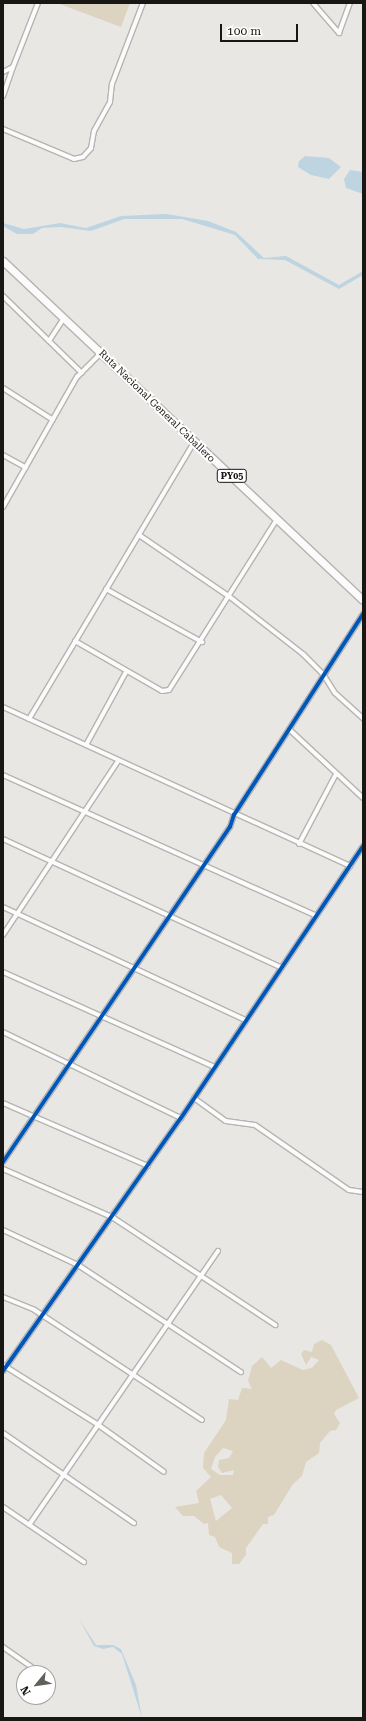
<!DOCTYPE html>
<html>
<head>
<meta charset="utf-8">
<style>
	body { margin:0 }
	#map { position:relative; width:366px; height:1721px; overflow:hidden; background:#e9e7e3; font-family:"Roboto Serif",serif }
	div>[style] { position:absolute }
	.green>* { inset:0; background:#dcd3c1 }
	.water>* { inset:0; background:#bed4e1 }
	.roads { filter:drop-shadow(1px 0 #b6b4b2) drop-shadow(-1px 0 #b6b4b2) drop-shadow(0 1px #b6b4b2) drop-shadow(0 -1px #b6b4b2) }
	.minor>* { height:4px; margin:-2px; padding:0 2px; transform-origin:2px; border-radius:2px; background:#fcfbfb }
	.trunk>* { height:7px; margin:-3.5px; padding:0 3.5px; transform-origin:3.5px; border-radius:3.5px; background:#fcfbfb }
	.cycleway>* { height:4px; margin:-2px; padding:0 2px; transform-origin:2px; border-radius:2px; background:#0057b8 }
	span { translate:-50% -50%; white-space:nowrap; text-align:center; line-height:1.15; -webkit-text-stroke:4px #fff; paint-order:stroke }
	.shield-label span { padding:1px 3px; background:#fff; border:1px solid; border-radius:3px; -webkit-text-stroke-width:0 }
	.shield-label { font-size:9px; color:#181714; font-weight:700 }
	.street-label { font-size:10px; color:#181714 }
	.frame { position:absolute; inset:0; border:4px solid #181714; pointer-events:none }
	.north { position:absolute; left:16px; top:1665px; width:40px; height:40px; box-sizing:border-box; background:#fff; border:1px solid #a3a2a1; border-radius:50%; rotate:241deg; font-size:11px; font-weight:700; line-height:16px; text-align:center; color:#181714 }
	.north::after { content:''; display:block; margin:auto; width:14px; height:18px; background:#61605c; clip-path:polygon(50% 0,100% 100%,50% 72%,0 100%) }
	.scale { position:absolute; left:220px; top:24px; width:78px; height:18px; box-sizing:border-box; border:2px solid #181714; border-top:0; padding-left:5px; font-size:12px; line-height:14px; white-space:nowrap; color:#181714; -webkit-text-stroke:3px #fff; paint-order:stroke }
</style>
</head>
<body>
<div id="map">
	<div class="green">
		<i style="clip-path:polygon(57px 3px,130px 3px,121px 27px)"></i>
		<i style="clip-path:polygon(evenodd,322px 1340px,331px 1345px,359px 1398px,336px 1410px,334px 1414px,340px 1423px,336px 1430px,330px 1431px,320px 1443px,319px 1453px,306px 1462px,302px 1476px,293px 1484px,274px 1515px,268px 1517px,268px 1524px,263px 1524px,246px 1548px,246px 1555px,239px 1564px,232px 1564px,232px 1553px,219px 1547px,215px 1537px,209px 1535px,208px 1523px,204px 1524px,194px 1516px,183px 1516px,175px 1507px,199px 1503px,196px 1491px,211px 1477px,203px 1468px,204px 1453px,226px 1420px,229px 1399px,238px 1400px,242px 1388px,252px 1389px,248px 1381px,252px 1366px,262px 1357px,271px 1368px,281px 1360px,303px 1370px,312px 1368px,319px 1360px,311px 1357px,306px 1365px,301px 1354px,304px 1350px,312px 1352px,314px 1344px,322px 1340px,223px 1448px,233px 1451px,229px 1458px,219px 1460px,218px 1467px,222px 1473px,234px 1470px,233px 1475px,220px 1475px,211px 1469px,215px 1457px,223px 1448px,322px 1340px,221px 1495px,232px 1508px,216px 1521px,210px 1499px,221px 1495px)"></i>
	</div>
	<div class="water">
		<i style="clip-path:polygon(305px 156px,329px 158px,341px 167px,329px 179px,311px 175px,298px 167px,299px 161px)"></i>
		<i style="clip-path:polygon(350px 170px,363px 172px,363px 194px,346px 188px,344px 179px)"></i>
		<i style="clip-path:polygon(167px 214px,208px 221px,236px 232px,264px 258px,286px 256px,339px 285px,363px 271px,363px 275px,339px 289px,285px 260px,258px 259px,235px 235px,182px 219px,124px 219px,91px 231px,61px 227px,42px 228px,33px 234px,17px 234px,3px 226px,3px 223px,24px 229px,60px 223px,86px 228px,121px 216px)"></i>
		<i style="clip-path:polygon(79px 1619px,96px 1645px,113px 1645px,121px 1649px,136px 1685px,142px 1718px,122px 1654px,113px 1647px,103px 1649px,94px 1646px)"></i>
	</div>
	<div class="roads">
		<div class="minor">
			<i style="left:313px;top:3px;width:40px;rotate:49deg"></i>
			<i style="left:339px;top:33px;width:32px;rotate:-70deg"></i>
			<i style="left:3px;top:72px;width:11px;rotate:-27deg"></i>
			<i style="left:13px;top:67px;width:69px;rotate:-68.7deg"></i>
			<i style="left:3px;top:96px;width:31px;rotate:-71deg"></i>
			<i style="left:3px;top:129px;width:77px;rotate:22.9deg"></i>
			<i style="left:74px;top:159px;width:9px;rotate:-13deg"></i>
			<i style="left:83px;top:157px;width:12px;rotate:-48deg"></i>
			<i style="left:91px;top:148px;width:17px;rotate:-80deg"></i>
			<i style="left:94px;top:131px;width:33px;rotate:-61deg"></i>
			<i style="left:110px;top:102px;width:18px;rotate:-84deg"></i>
			<i style="left:112px;top:84px;width:87px;rotate:-69.1deg"></i>
			<i style="left:3px;top:296px;width:110px;rotate:44.3deg"></i>
			<i style="left:49px;top:341px;width:27px;rotate:-57deg"></i>
			<i style="left:3px;top:388px;width:59px;rotate:32.6deg"></i>
			<i style="left:3px;top:455px;width:26px;rotate:29deg"></i>
			<i style="left:3px;top:507px;width:150px;rotate:-60.4deg"></i>
			<i style="left:77px;top:377px;width:34px;rotate:-45deg"></i>
			<i style="left:139px;top:535px;width:110px;rotate:34.3deg"></i>
			<i style="left:230px;top:597px;width:93px;rotate:38deg"></i>
			<i style="left:303px;top:654px;width:28px;rotate:45deg"></i>
			<i style="left:323px;top:674px;width:22px;rotate:58deg"></i>
			<i style="left:335px;top:693px;width:38px;rotate:42deg"></i>
			<i style="left:106px;top:589px;width:110px;rotate:28.9deg"></i>
			<i style="left:75px;top:641px;width:100px;rotate:29.9deg"></i>
			<i style="left:162px;top:691px;width:7px;rotate:-8deg"></i>
			<i style="left:169px;top:690px;width:202px;rotate:-57.7deg"></i>
			<i style="left:3px;top:707px;width:382px;rotate:24.6deg"></i>
			<i style="left:29px;top:719px;width:322px;rotate:-59.2deg"></i>
			<i style="left:291px;top:731px;width:98px;rotate:42.9deg"></i>
			<i style="left:86px;top:745px;width:83px;rotate:-61.3deg"></i>
			<i style="left:3px;top:775px;width:342px;rotate:24.2deg"></i>
			<i style="left:3px;top:839px;width:305px;rotate:24.8deg"></i>
			<i style="left:299px;top:844px;width:79px;rotate:-62.1deg"></i>
			<i style="left:3px;top:907px;width:267px;rotate:25deg"></i>
			<i style="left:3px;top:935px;width:209px;rotate:-56.5deg"></i>
			<i style="left:3px;top:972px;width:231px;rotate:24.2deg"></i>
			<i style="left:3px;top:1032px;width:198px;rotate:25.8deg"></i>
			<i style="left:194px;top:1098px;width:39px;rotate:36deg"></i>
			<i style="left:226px;top:1121px;width:29px;rotate:8deg"></i>
			<i style="left:255px;top:1125px;width:114px;rotate:34.7deg"></i>
			<i style="left:349px;top:1190px;width:14px;rotate:8deg"></i>
			<i style="left:3px;top:1103px;width:158px;rotate:23.5deg"></i>
			<i style="left:3px;top:1162px;width:405px;rotate:-55.9deg"></i>
			<i style="left:230px;top:827px;width:13px;rotate:-72deg"></i>
			<i style="left:234px;top:815px;width:239px;rotate:-57.3deg"></i>
			<i style="left:3px;top:1169px;width:119px;rotate:23.8deg"></i>
			<i style="left:112px;top:1217px;width:196px;rotate:33.5deg"></i>
			<i style="left:3px;top:1230px;width:83px;rotate:25deg"></i>
			<i style="left:78px;top:1265px;width:195px;rotate:33.3deg"></i>
			<i style="left:3px;top:1297px;width:32px;rotate:22deg"></i>
			<i style="left:33px;top:1309px;width:202px;rotate:33.3deg"></i>
			<i style="left:3px;top:1365px;width:111px;rotate:32.1deg"></i>
			<i style="left:97px;top:1424px;width:82px;rotate:35.6deg"></i>
			<i style="left:3px;top:1371px;width:309px;rotate:-54.9deg"></i>
			<i style="left:181px;top:1118px;width:327px;rotate:-56.2deg"></i>
			<i style="left:3px;top:1433px;width:159px;rotate:34.5deg"></i>
			<i style="left:3px;top:1507px;width:98px;rotate:34.2deg"></i>
			<i style="left:29px;top:1525px;width:333px;rotate:-55.4deg"></i>
			<i style="left:3px;top:1647px;width:40px;rotate:34.9deg"></i>
		</div>
		<div class="trunk">
			<i style="left:3px;top:261px;width:494px;rotate:43.3deg"></i>
		</div>
	</div>
	<div class="cycleway">
		<i style="left:3px;top:1162px;width:405px;rotate:-55.9deg"></i>
		<i style="left:230px;top:827px;width:13px;rotate:-72deg"></i>
		<i style="left:234px;top:815px;width:239px;rotate:-57.3deg"></i>
		<i style="left:3px;top:1371px;width:309px;rotate:-54.9deg"></i>
		<i style="left:181px;top:1118px;width:327px;rotate:-56.2deg"></i>
	</div>
	<div class="shield-label">
		<span style="left:232px;top:476px">PY05</span>
	</div>
	<div class="street-label">
		<span style="left:157px;top:406px;rotate:44deg">Ruta Nacional General Caballero</span>
	</div>
	<div class="frame"></div>
	<div class="north">N</div>
	<div class="scale">100 m</div>
</div>
</body>
</html>
